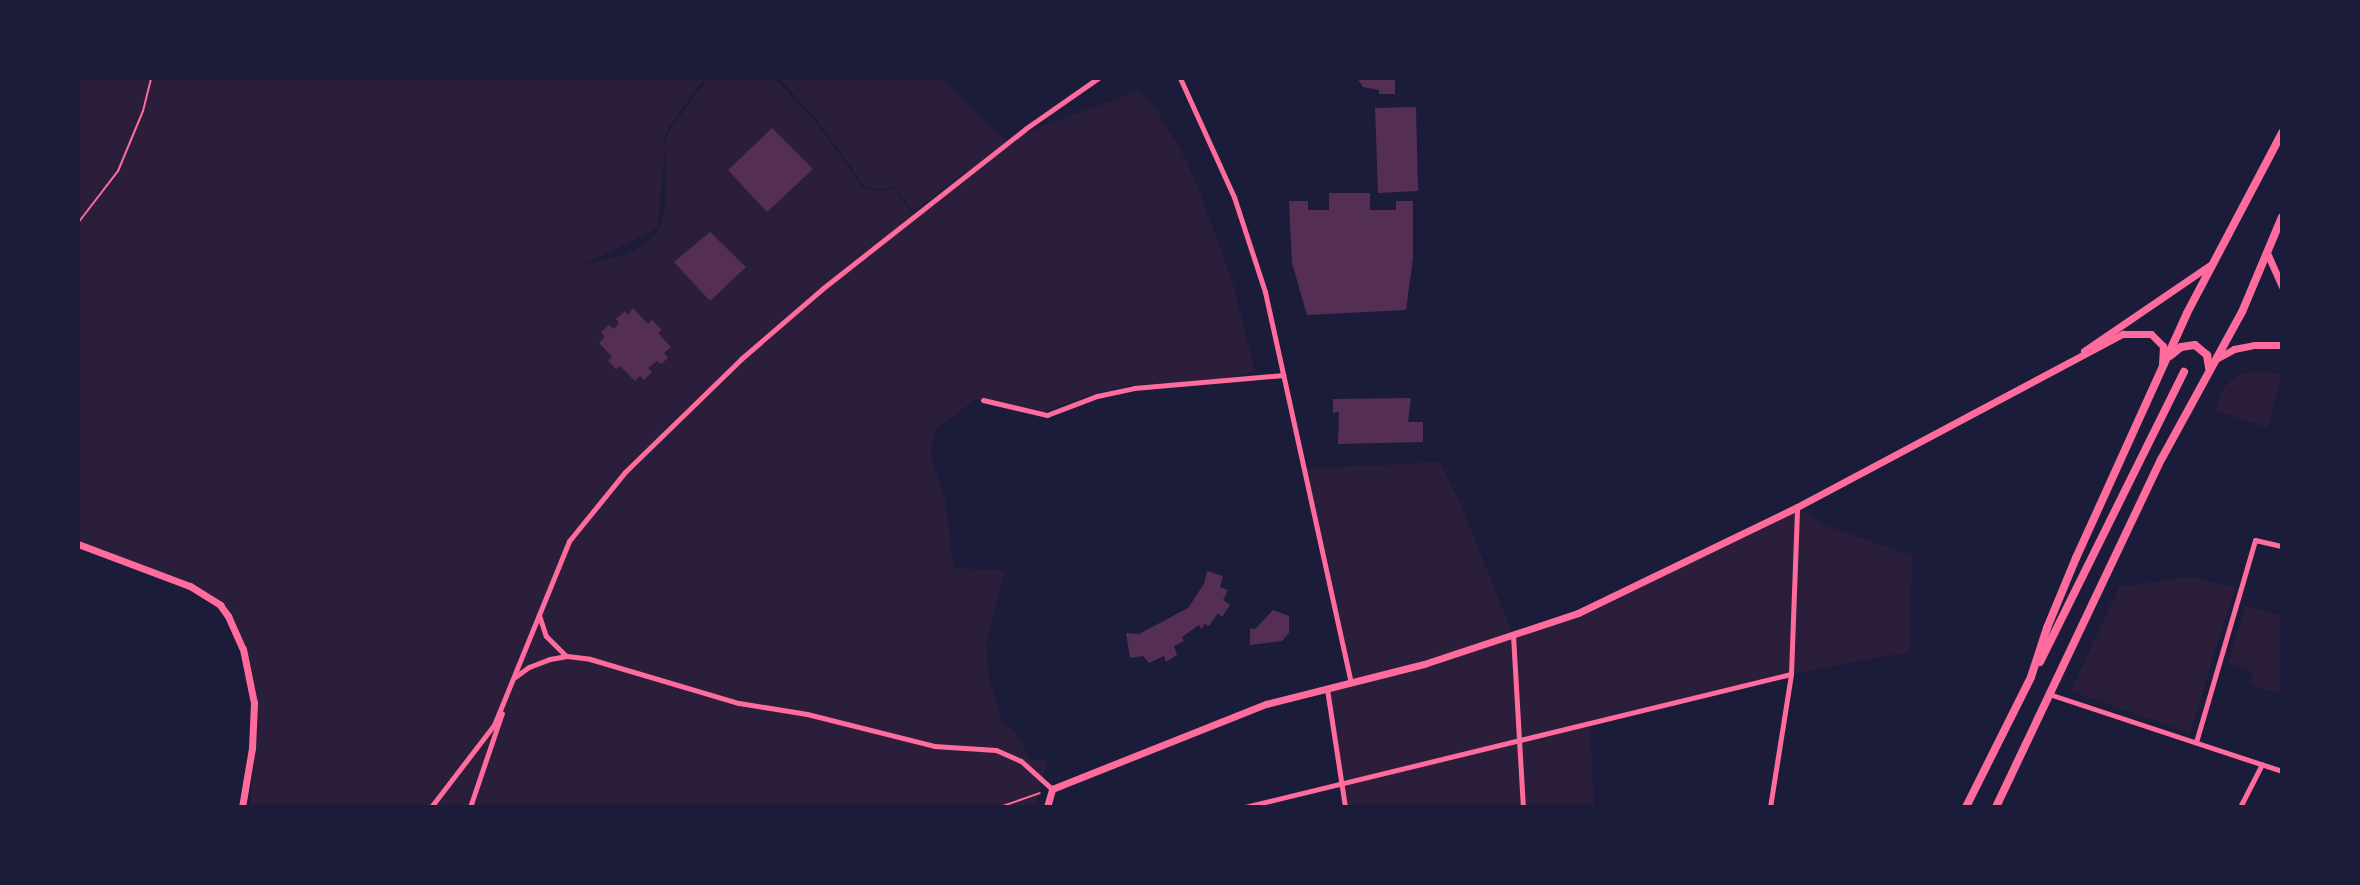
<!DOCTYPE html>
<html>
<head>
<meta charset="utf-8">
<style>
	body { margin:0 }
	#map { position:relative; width:2360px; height:885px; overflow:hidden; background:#1b1b3a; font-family:"Fira Sans",sans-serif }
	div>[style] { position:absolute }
	.green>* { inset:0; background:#2a1e3b }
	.building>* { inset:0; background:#542f53 }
	.path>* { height:2px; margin:-1px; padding:0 1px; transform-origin:1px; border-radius:1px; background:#ff6b9d }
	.minor>* { height:5px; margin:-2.5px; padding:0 2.5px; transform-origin:2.5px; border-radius:2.5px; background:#ff6b9d }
	.tertiary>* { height:7px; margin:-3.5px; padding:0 3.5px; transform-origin:3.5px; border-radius:3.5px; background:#ff6b9d }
	.secondary>* { height:7px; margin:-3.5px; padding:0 3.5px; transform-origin:3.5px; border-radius:3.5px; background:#ff6b9d }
	.primary>* { height:8px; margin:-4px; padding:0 4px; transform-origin:4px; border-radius:4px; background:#ff6b9d }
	span { translate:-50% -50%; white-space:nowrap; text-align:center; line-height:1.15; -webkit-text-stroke:6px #1b1b3a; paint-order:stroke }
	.frame { position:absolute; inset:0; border:80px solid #1b1b3a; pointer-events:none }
</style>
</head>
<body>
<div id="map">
	<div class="green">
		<i style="clip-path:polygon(evenodd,78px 78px,706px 78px,696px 89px,669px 127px,664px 140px,664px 147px,669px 131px,708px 78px,774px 78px,819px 126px,863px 188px,880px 191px,894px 189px,914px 215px,969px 168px,914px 212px,895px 187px,879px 189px,864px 186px,821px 125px,779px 78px,943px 78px,1005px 140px,1137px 91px,1150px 100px,1179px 146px,1201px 194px,1234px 287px,1255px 371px,1227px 378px,1127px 386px,1089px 395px,1040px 414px,976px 399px,935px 430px,931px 454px,945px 499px,954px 568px,1005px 570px,986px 645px,989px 676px,1002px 723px,1014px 731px,1031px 760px,1048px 759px,1036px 807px,250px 807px,257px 739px,256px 691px,233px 623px,207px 593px,78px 540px,78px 78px,665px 149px,666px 206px,657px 234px,628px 254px,584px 265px,658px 228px,665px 149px)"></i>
		<i style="clip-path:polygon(2251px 371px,2282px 374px,2268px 428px,2215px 410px,2224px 387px,2237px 376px)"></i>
		<i style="clip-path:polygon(1440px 462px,1462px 507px,1513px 635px,1578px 613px,1797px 507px,1824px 525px,1912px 556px,1910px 652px,1791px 674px,1590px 724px,1594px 807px,1345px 807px,1327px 688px,1350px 682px,1303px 469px)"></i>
		<i style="clip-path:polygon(2189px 577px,2235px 587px,2190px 733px,2071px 691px,2119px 587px)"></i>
		<i style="clip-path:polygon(2245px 606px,2282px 616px,2282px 695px,2250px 685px,2253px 673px,2229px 663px)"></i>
	</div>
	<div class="building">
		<i style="clip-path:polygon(1357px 78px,1395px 78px,1395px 94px,1379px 94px,1379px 90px,1363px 87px)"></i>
		<i style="clip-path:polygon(1416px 107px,1418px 191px,1378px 193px,1375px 108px)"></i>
		<i style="clip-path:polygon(772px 128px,813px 169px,767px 212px,728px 170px)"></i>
		<i style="clip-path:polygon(1329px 193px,1370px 193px,1370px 210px,1396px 210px,1396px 201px,1413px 201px,1413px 258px,1406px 310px,1307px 315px,1292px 263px,1289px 201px,1308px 201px,1308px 210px,1329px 210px)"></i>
		<i style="clip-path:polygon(710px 232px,746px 267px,710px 301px,674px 262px)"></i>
		<i style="clip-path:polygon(633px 308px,648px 324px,652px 320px,662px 330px,658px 333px,671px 347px,664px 353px,668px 358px,661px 364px,657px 361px,648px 368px,652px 372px,644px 380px,640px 376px,635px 381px,620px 366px,616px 369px,608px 361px,612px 357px,599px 343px,605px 337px,601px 332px,609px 325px,614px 329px,619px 323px,616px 319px,625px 311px,628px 315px)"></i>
		<i style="clip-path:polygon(1411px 398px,1408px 422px,1423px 422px,1423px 442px,1338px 444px,1339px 412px,1333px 413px,1333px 399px)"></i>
		<i style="clip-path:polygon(1207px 571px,1223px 576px,1220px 587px,1228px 590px,1223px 600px,1230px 605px,1222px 617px,1218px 613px,1209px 626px,1205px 624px,1201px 629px,1199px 625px,1182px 637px,1184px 641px,1174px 646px,1177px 655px,1166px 662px,1164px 656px,1149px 663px,1143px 656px,1130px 658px,1126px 633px,1139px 634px,1188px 608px,1204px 584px)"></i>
		<i style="clip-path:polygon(1273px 610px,1289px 616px,1289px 633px,1282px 641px,1250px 645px,1250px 628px,1255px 629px)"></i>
	</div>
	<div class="path">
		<i style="left:78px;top:223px;width:66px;rotate:-52.4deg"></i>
		<i style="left:118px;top:171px;width:65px;rotate:-67.4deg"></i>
		<i style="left:143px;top:111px;width:34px;rotate:-76deg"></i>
		<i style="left:1000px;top:807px;width:42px;rotate:-19.3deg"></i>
	</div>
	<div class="minor">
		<i style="left:1180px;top:78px;width:131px;rotate:65.6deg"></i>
		<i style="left:1234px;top:197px;width:100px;rotate:71.9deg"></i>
		<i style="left:1265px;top:292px;width:399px;rotate:77.6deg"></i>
		<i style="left:983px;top:400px;width:66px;rotate:13.2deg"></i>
		<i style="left:1047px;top:415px;width:53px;rotate:-20.8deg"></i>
		<i style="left:1097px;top:396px;width:38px;rotate:-12deg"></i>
		<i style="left:1134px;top:388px;width:150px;rotate:-5deg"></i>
		<i style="left:539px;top:615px;width:22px;rotate:72deg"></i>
		<i style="left:546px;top:636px;width:28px;rotate:45deg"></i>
		<i style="left:1513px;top:635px;width:172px;rotate:86.7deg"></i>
		<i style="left:515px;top:677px;width:17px;rotate:-36deg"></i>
		<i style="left:529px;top:667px;width:22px;rotate:-21deg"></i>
		<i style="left:550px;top:659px;width:17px;rotate:-10deg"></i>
		<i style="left:567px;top:656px;width:23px;rotate:7deg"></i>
		<i style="left:590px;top:659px;width:155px;rotate:16.5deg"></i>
		<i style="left:739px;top:703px;width:69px;rotate:9.2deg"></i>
		<i style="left:807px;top:714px;width:131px;rotate:14.1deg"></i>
		<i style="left:934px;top:746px;width:62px;rotate:3.7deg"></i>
		<i style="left:996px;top:750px;width:27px;rotate:24deg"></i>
		<i style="left:1021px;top:761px;width:42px;rotate:42.1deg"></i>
		<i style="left:1327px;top:689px;width:119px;rotate:81.3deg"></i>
		<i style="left:2052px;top:695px;width:242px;rotate:18.3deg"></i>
		<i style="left:2196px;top:742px;width:210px;rotate:-73.7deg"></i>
		<i style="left:2255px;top:540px;width:28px;rotate:13deg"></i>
		<i style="left:431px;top:807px;width:103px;rotate:-52.5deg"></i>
		<i style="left:494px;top:725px;width:199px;rotate:-67.8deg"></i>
		<i style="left:569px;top:541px;width:89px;rotate:-50.9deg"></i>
		<i style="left:625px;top:472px;width:162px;rotate:-44.2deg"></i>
		<i style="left:741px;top:359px;width:107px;rotate:-40.8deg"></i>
		<i style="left:822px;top:289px;width:258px;rotate:-38.2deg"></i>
		<i style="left:1025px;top:129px;width:89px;rotate:-34.9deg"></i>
		<i style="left:470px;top:807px;width:99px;rotate:-71.2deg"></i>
		<i style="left:1245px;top:807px;width:562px;rotate:-13.69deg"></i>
		<i style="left:1770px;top:807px;width:135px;rotate:-81deg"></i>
		<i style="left:1791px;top:674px;width:167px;rotate:-87.9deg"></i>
		<i style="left:2240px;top:807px;width:48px;rotate:-62.9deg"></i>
	</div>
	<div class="tertiary">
		<i style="left:2084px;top:351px;width:156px;rotate:-34.3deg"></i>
		<i style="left:1047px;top:807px;width:19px;rotate:-74deg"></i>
		<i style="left:1052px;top:789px;width:230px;rotate:-21.7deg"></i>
		<i style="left:1266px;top:704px;width:163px;rotate:-14.2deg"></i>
		<i style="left:1424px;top:664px;width:162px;rotate:-18.3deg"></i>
		<i style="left:1578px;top:613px;width:243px;rotate:-25.8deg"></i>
		<i style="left:1797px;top:507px;width:369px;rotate:-28deg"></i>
		<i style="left:2123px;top:334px;width:28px"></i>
		<i style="left:2151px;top:334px;width:17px;rotate:45deg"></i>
		<i style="left:2163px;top:346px;width:18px;rotate:93deg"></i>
	</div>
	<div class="secondary">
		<i style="left:2268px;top:255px;width:34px;rotate:66deg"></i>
		<i style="left:2216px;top:359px;width:21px;rotate:-29deg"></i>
		<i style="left:2234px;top:349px;width:20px;rotate:-11deg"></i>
		<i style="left:2254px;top:345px;width:28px"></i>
		<i style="left:78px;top:544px;width:120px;rotate:20.6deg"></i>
		<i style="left:190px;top:586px;width:36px;rotate:32deg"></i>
		<i style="left:220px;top:605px;width:14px;rotate:54deg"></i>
		<i style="left:228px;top:616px;width:36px;rotate:66deg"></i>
		<i style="left:243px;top:649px;width:55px;rotate:78.5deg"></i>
		<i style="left:254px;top:703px;width:45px;rotate:92.5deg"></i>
		<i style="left:252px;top:748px;width:60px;rotate:99.6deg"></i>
	</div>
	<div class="primary">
		<i style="left:2170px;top:356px;width:14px;rotate:-39deg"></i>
		<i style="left:2181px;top:347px;width:14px;rotate:-8deg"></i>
		<i style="left:2195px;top:345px;width:16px;rotate:40deg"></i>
		<i style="left:2207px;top:355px;width:13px;rotate:81deg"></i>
		<i style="left:2040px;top:662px;width:324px;rotate:-63.6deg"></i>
		<i style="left:1966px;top:807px;width:145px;rotate:-63.4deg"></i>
		<i style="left:2031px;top:677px;width:52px;rotate:-71.9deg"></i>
		<i style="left:2047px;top:628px;width:76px;rotate:-67.5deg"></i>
		<i style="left:2076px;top:558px;width:269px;rotate:-65.6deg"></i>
		<i style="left:2187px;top:313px;width:204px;rotate:-62.2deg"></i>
		<i style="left:1996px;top:807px;width:386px;rotate:-64.6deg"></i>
		<i style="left:2162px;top:458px;width:166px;rotate:-61.3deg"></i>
		<i style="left:2242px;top:312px;width:103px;rotate:-67.2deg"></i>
	</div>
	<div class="frame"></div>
</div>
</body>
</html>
